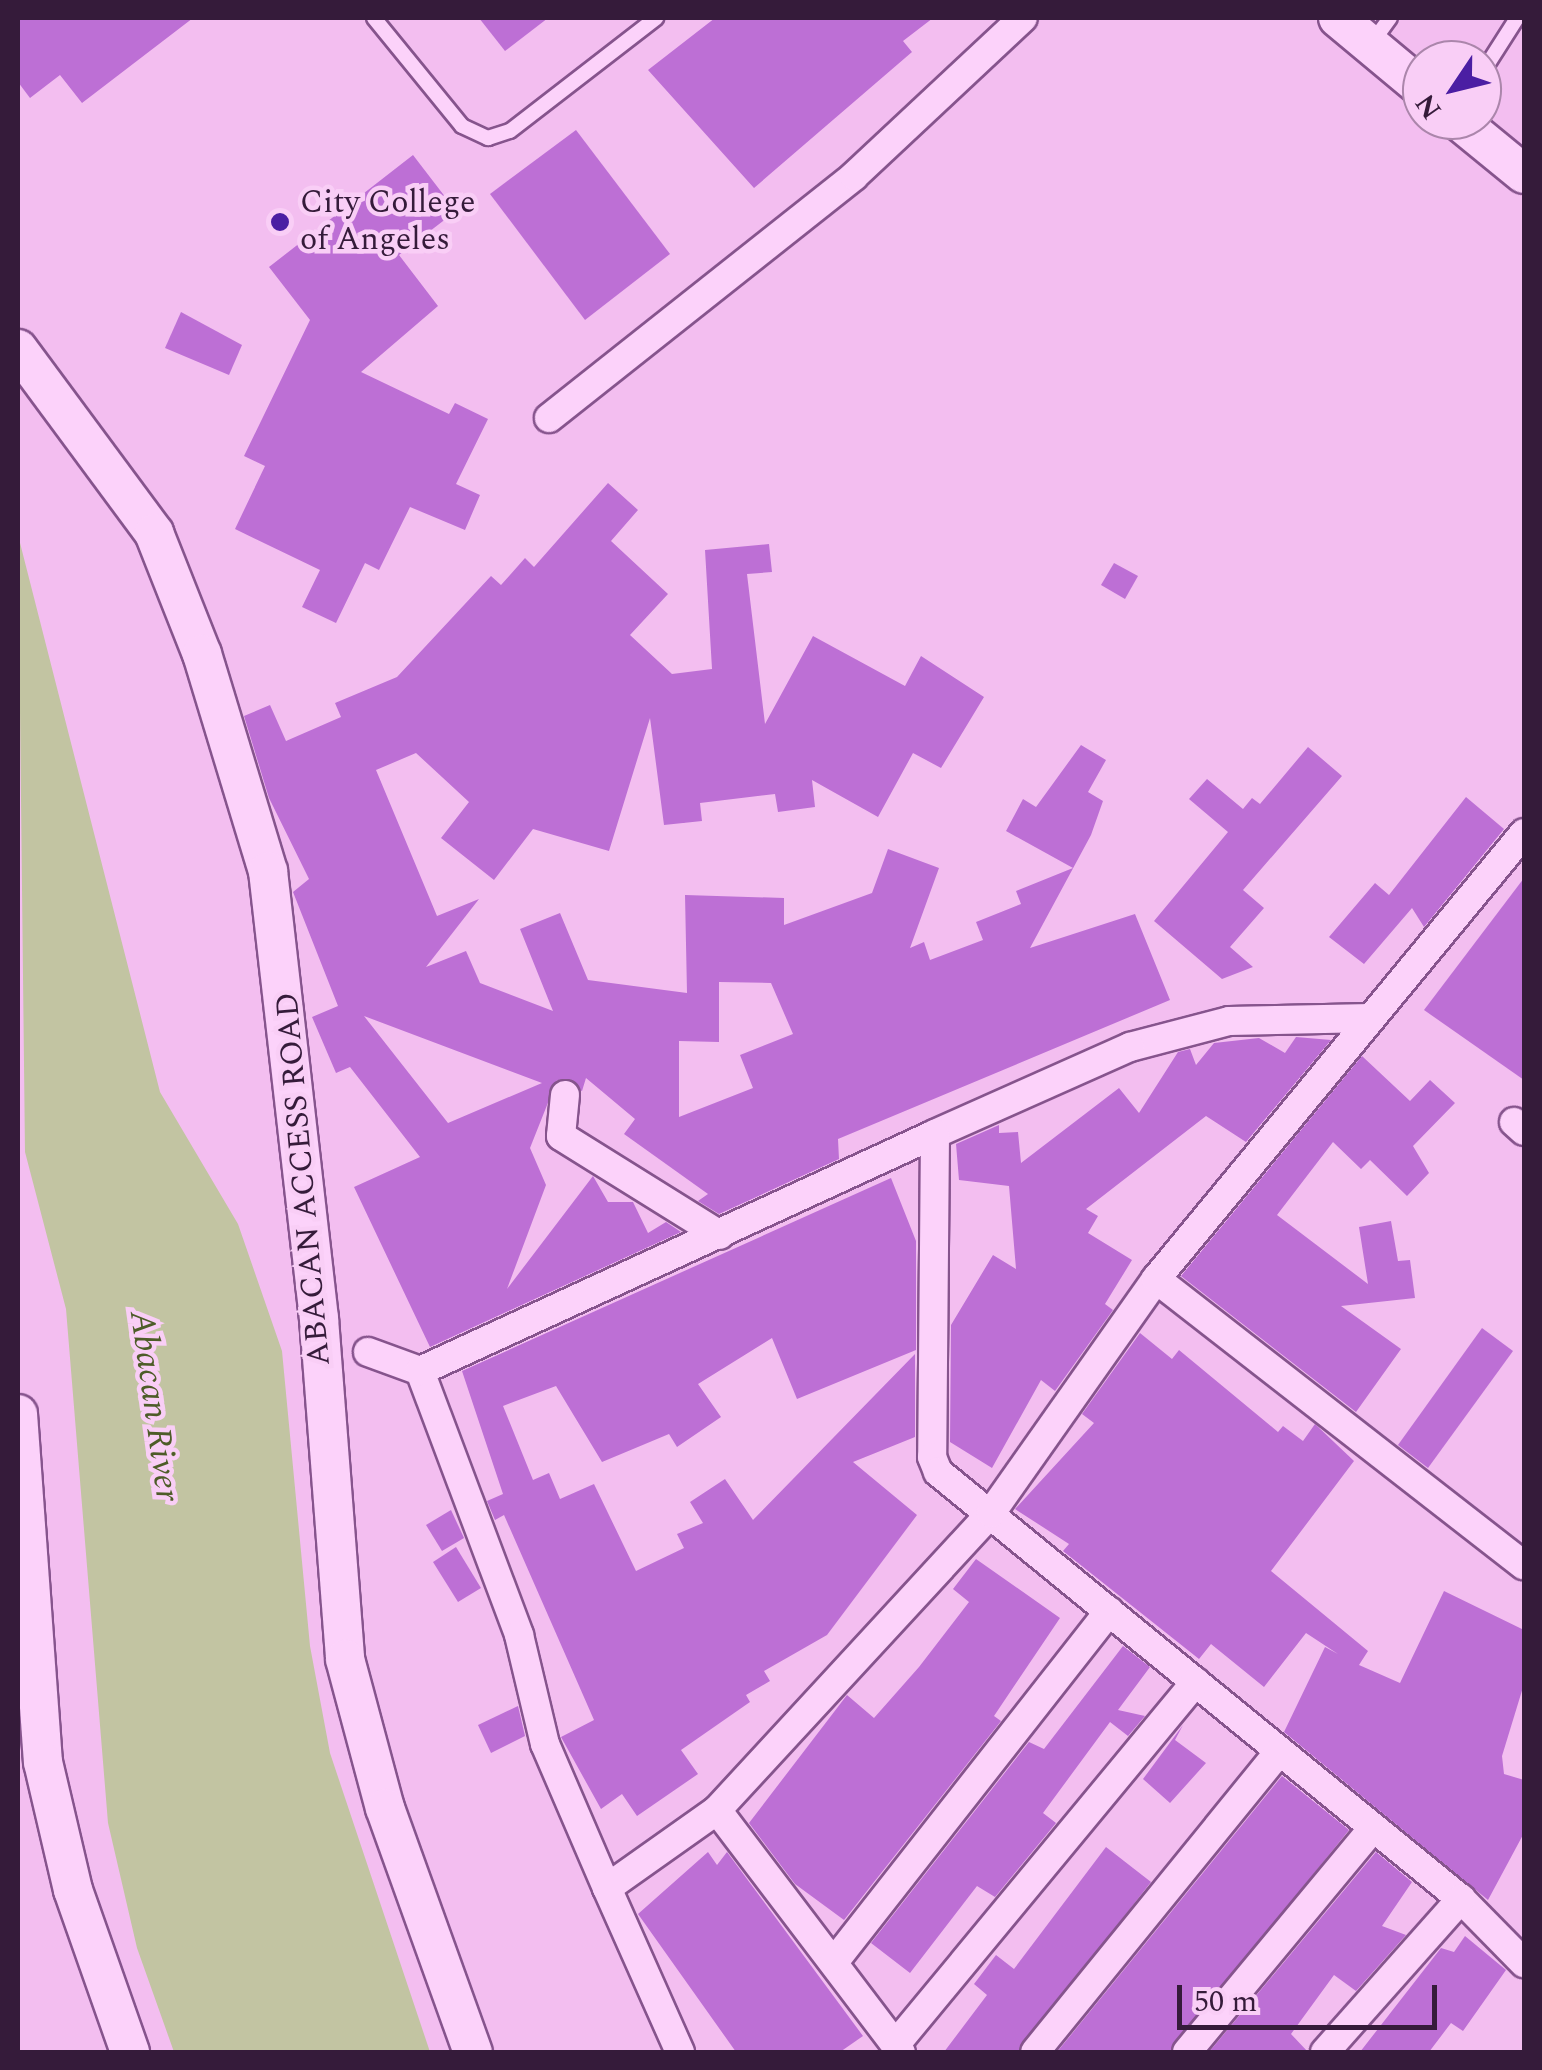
<!DOCTYPE html>
<html>
<head>
<meta charset="utf-8">
<style>
	body { margin:0 }
	#map { position:relative; width:1542px; height:2070px; overflow:hidden; background:#f3bef0; font-family:Spectral,serif }
	div>[style] { position:absolute }
	.water>* { inset:0; background:#c2c4a2 }
	.building>* { inset:0; background:#bd6fd5 }
	.roads { filter:drop-shadow(2px 0 #86548d) drop-shadow(-2px 0 #86548d) drop-shadow(0 2px #86548d) drop-shadow(0 -2px #86548d) }
	.lane>* { height:14px; margin:-7px; padding:0 7px; transform-origin:7px; border-radius:7px; background:#fcd2fa }
	.street>* { height:28px; margin:-14px; padding:0 14px; transform-origin:14px; border-radius:14px; background:#fcd2fa }
	.secondary>* { height:38px; margin:-19px; padding:0 19px; transform-origin:19px; border-radius:19px; background:#fcd2fa }
	.dots>* { width:28px; height:28px; translate:-50% -50%; box-sizing:border-box; border:5px solid #f9cef6; border-radius:50% }
	span { translate:-50% -50%; white-space:nowrap; text-align:center; line-height:1.15; -webkit-text-stroke:9px #f9cef6; paint-order:stroke }
	.poi-label { font-size:32px; color:#351b3a }
	.left { translate:0 -50%; text-align:left }
	.street-label { font-size:32px; color:#351b3a }
	.water-label { font-size:35px; color:#4d5c28; font-style:italic }
	.frame { position:absolute; inset:0; border:20px solid #351b3a; pointer-events:none }
	.north { position:absolute; left:1402px; top:40px; width:100px; height:100px; box-sizing:border-box; background:#f9cef6; border:2px solid #ab86ab; border-radius:50%; rotate:235deg; font-size:28px; font-weight:700; line-height:40px; text-align:center; color:#351b3a }
	.north::after { content:''; display:block; margin:auto; width:35px; height:45px; background:#4b1ea3; clip-path:polygon(50% 0,100% 100%,50% 72%,0 100%) }
	.scale { position:absolute; left:1177px; top:1985px; width:260px; height:45px; box-sizing:border-box; border:5px solid #351b3a; border-top:0; padding-left:12px; font-size:30px; line-height:35px; white-space:nowrap; color:#351b3a; -webkit-text-stroke:8px #f9cef6; paint-order:stroke }
</style>
</head>
<body>
<div id="map">
	<div class="water">
		<i style="clip-path:polygon(18px 535px,160px 1092px,238px 1224px,282px 1351px,310px 1646px,330px 1753px,430px 2052px,174px 2052px,137px 1948px,108px 1823px,66px 1309px,25px 1152px)"></i>
	</div>
	<div class="building">
		<i style="clip-path:polygon(18px 18px,193px 18px,82px 103px,60px 75px,30px 98px,18px 82px)"></i>
		<i style="clip-path:polygon(479px 18px,548px 18px,505px 51px)"></i>
		<i style="clip-path:polygon(715px 18px,933px 18px,903px 41px,912px 52px,754px 188px,648px 70px)"></i>
		<i style="clip-path:polygon(576px 130px,670px 254px,585px 320px,490px 194px)"></i>
		<i style="clip-path:polygon(413px 155px,456px 211px,399px 255px,438px 306px,361px 372px,449px 414px,455px 403px,488px 419px,456px 484px,480px 495px,465px 530px,410px 507px,379px 570px,365px 563px,336px 623px,302px 607px,320px 570px,235px 529px,265px 466px,244px 456px,310px 320px,269px 267px)"></i>
		<i style="clip-path:polygon(181px 312px,242px 345px,229px 375px,165px 348px)"></i>
		<i style="clip-path:polygon(evenodd,608px 483px,638px 510px,611px 541px,668px 594px,630px 635px,672px 674px,712px 669px,705px 550px,769px 544px,772px 572px,747px 574px,765px 724px,813px 636px,905px 686px,921px 656px,984px 697px,941px 768px,913px 753px,878px 817px,812px 780px,815px 807px,778px 812px,775px 794px,700px 803px,702px 821px,664px 825px,650px 718px,609px 851px,533px 829px,494px 880px,441px 838px,469px 802px,416px 753px,376px 770px,437px 916px,479px 899px,426px 967px,466px 951px,480px 983px,553px 1011px,520px 929px,560px 913px,588px 980px,687px 993px,685px 895px,784px 898px,784px 925px,872px 893px,888px 849px,939px 868px,910px 948px,924px 942px,930px 960px,983px 940px,976px 922px,1021px 904px,1016px 891px,1073px 868px,1006px 831px,1023px 799px,1036px 807px,1081px 745px,1106px 760px,1088px 792px,1103px 801px,1091px 835px,1030px 948px,1135px 914px,1170px 1000px,838px 1139px,839px 1159px,719px 1214px,698px 1201px,708px 1194px,624px 1134px,635px 1119px,586px 1078px,582px 1091px,557px 1080px,530px 1148px,546px 1185px,507px 1289px,593px 1176px,608px 1202px,633px 1202px,648px 1233px,666px 1222px,681px 1232px,430px 1347px,354px 1187px,420px 1157px,350px 1067px,336px 1073px,312px 1017px,338px 1006px,293px 892px,309px 879px,269px 798px,244px 716px,270px 705px,286px 741px,341px 717px,335px 703px,397px 677px,491px 576px,501px 585px,525px 558px,534px 567px,608px 483px,719px 982px,771px 983px,793px 1034px,740px 1055px,753px 1088px,679px 1117px,679px 1041px,719px 1042px,719px 982px,608px 483px,364px 1016px,542px 1083px,448px 1123px,364px 1016px)"></i>
		<i style="clip-path:polygon(1114px 563px,1138px 576px,1125px 599px,1101px 585px)"></i>
		<i style="clip-path:polygon(1308px 747px,1342px 776px,1243px 890px,1264px 908px,1230px 947px,1253px 967px,1222px 979px,1154px 921px,1228px 832px,1189px 799px,1207px 779px,1243px 809px,1252px 798px,1260px 804px)"></i>
		<i style="clip-path:polygon(1466px 797px,1504px 829px,1424px 927px,1412px 908px,1364px 964px,1329px 937px,1375px 883px,1389px 895px)"></i>
		<i style="clip-path:polygon(1524px 878px,1524px 1080px,1424px 1010px)"></i>
		<i style="clip-path:polygon(1296px 1037px,1331px 1040px,1246px 1142px,1206px 1116px,1086px 1209px,1098px 1216px,1088px 1233px,1132px 1260px,1105px 1304px,1113px 1310px,1055px 1391px,1041px 1380px,992px 1468px,950px 1442px,951px 1325px,993px 1255px,1016px 1269px,1009px 1186px,959px 1180px,956px 1144px,999px 1125px,999px 1133px,1018px 1132px,1021px 1163px,1119px 1088px,1139px 1113px,1178px 1052px,1190px 1049px,1196px 1065px,1214px 1043px,1259px 1038px,1285px 1053px)"></i>
		<i style="clip-path:polygon(1362px 1056px,1410px 1101px,1430px 1080px,1455px 1103px,1413px 1146px,1429px 1173px,1407px 1196px,1370px 1160px,1361px 1169px,1333px 1142px,1277px 1215px,1368px 1284px,1359px 1227px,1391px 1221px,1398px 1261px,1410px 1260px,1415px 1298px,1341px 1306px,1401px 1349px,1356px 1412px,1181px 1276px)"></i>
		<i style="clip-path:polygon(891px 1178px,916px 1241px,916px 1350px,797px 1399px,772px 1338px,698px 1384px,721px 1417px,677px 1447px,669px 1434px,602px 1462px,556px 1386px,503px 1406px,533px 1480px,549px 1473px,560px 1499px,594px 1484px,636px 1571px,684px 1548px,677px 1534px,703px 1523px,690px 1502px,725px 1479px,753px 1520px,915px 1354px,915px 1437px,853px 1462px,917px 1515px,827px 1635px,764px 1671px,770px 1681px,746px 1695px,750px 1702px,681px 1750px,698px 1774px,637px 1816px,622px 1794px,601px 1809px,561px 1737px,594px 1720px,504px 1515px,495px 1520px,487px 1501px,503px 1494px,462px 1371px)"></i>
		<i style="clip-path:polygon(1482px 1328px,1513px 1351px,1428px 1468px,1398px 1445px)"></i>
		<i style="clip-path:polygon(1140px 1333px,1172px 1359px,1179px 1350px,1278px 1432px,1283px 1426px,1303px 1441px,1315px 1424px,1354px 1461px,1271px 1571px,1368px 1651px,1359px 1665px,1400px 1683px,1444px 1591px,1524px 1630px,1524px 1684px,1502px 1756px,1504px 1774px,1524px 1780px,1524px 1833px,1488px 1900px,1284px 1732px,1325px 1647px,1338px 1654px,1306px 1633px,1264px 1687px,1211px 1644px,1199px 1659px,1063px 1551px,1069px 1544px,1015px 1509px,1094px 1423px,1082px 1414px)"></i>
		<i style="clip-path:polygon(451px 1510px,464px 1538px,442px 1551px,426px 1525px)"></i>
		<i style="clip-path:polygon(456px 1547px,481px 1588px,458px 1602px,433px 1562px)"></i>
		<i style="clip-path:polygon(976px 1559px,1060px 1618px,994px 1716px,1001px 1721px,844px 1920px,795px 1884px,749px 1823px,847px 1695px,874px 1718px,919px 1667px,969px 1602px,953px 1589px)"></i>
		<i style="clip-path:polygon(1123px 1646px,1150px 1667px,1118px 1710px,1145px 1716px,1128px 1736px,1110px 1722px,1043px 1813px,1056px 1823px,995px 1897px,977px 1886px,910px 1973px,871px 1943px,1029px 1742px,1044px 1749px)"></i>
		<i style="clip-path:polygon(518px 1706px,525px 1736px,491px 1753px,478px 1725px)"></i>
		<i style="clip-path:polygon(1183px 1725px,1175px 1740px,1206px 1763px,1170px 1803px,1143px 1779px)"></i>
		<i style="clip-path:polygon(1282px 1776px,1349px 1830px,1170px 2052px,1057px 2052px)"></i>
		<i style="clip-path:polygon(1106px 1847px,1151px 1882px,1018px 2052px,944px 2052px,987px 1995px,974px 1984px,996px 1955px,1014px 1969px)"></i>
		<i style="clip-path:polygon(708px 1852px,717px 1865px,727px 1852px,863px 2036px,840px 2052px,736px 2052px,638px 1914px)"></i>
		<i style="clip-path:polygon(1376px 1852px,1412px 1882px,1382px 1926px,1406px 1935px,1356px 1991px,1334px 1975px,1291px 2034px,1308px 2052px,1209px 2052px)"></i>
		<i style="clip-path:polygon(1465px 1936px,1506px 1970px,1463px 2031px,1451px 2023px,1429px 2052px,1360px 2052px,1441px 1948px,1454px 1952px)"></i>
	</div>
	<div class="roads">
		<div class="lane">
			<i style="left:374px;top:18px;width:139px;rotate:50.8deg"></i>
			<i style="left:462px;top:126px;width:29px;rotate:25deg"></i>
			<i style="left:488px;top:138px;width:23px;rotate:-18deg"></i>
			<i style="left:510px;top:131px;width:185px;rotate:-37.7deg"></i>
			<i style="left:1371px;top:44px;width:32px;rotate:-54deg"></i>
			<i style="left:1482px;top:73px;width:65px;rotate:-57.5deg"></i>
		</div>
		<div class="street">
			<i style="left:549px;top:418px;width:389px;rotate:-38.4deg"></i>
			<i style="left:854px;top:176px;width:231px;rotate:-43.1deg"></i>
			<i style="left:1371px;top:1018px;width:142px;rotate:178.8deg"></i>
			<i style="left:1229px;top:1021px;width:102px;rotate:165.3deg"></i>
			<i style="left:1130px;top:1047px;width:214px;rotate:156deg"></i>
			<i style="left:935px;top:1134px;width:323px;rotate:90.5deg"></i>
			<i style="left:932px;top:1457px;width:16px;rotate:68deg"></i>
			<i style="left:938px;top:1472px;width:675px;rotate:39.23deg"></i>
			<i style="left:1461px;top:1899px;width:90px;rotate:45.5deg"></i>
			<i style="left:565px;top:1095px;width:41px;rotate:95.6deg"></i>
			<i style="left:561px;top:1136px;width:187px;rotate:31.9deg"></i>
			<i style="left:1514px;top:1122px;width:13px;rotate:42deg"></i>
			<i style="left:1156px;top:1279px;width:466px;rotate:37.9deg"></i>
			<i style="left:368px;top:1352px;width:55px;rotate:20.1deg"></i>
			<i style="left:420px;top:1371px;width:282px;rotate:69.4deg"></i>
			<i style="left:519px;top:1635px;width:112px;rotate:76.6deg"></i>
			<i style="left:545px;top:1744px;width:157px;rotate:66.7deg"></i>
			<i style="left:420px;top:1371px;width:567px;rotate:-24.71deg"></i>
			<i style="left:717px;top:1810px;width:304px;rotate:52.8deg"></i>
			<i style="left:834px;top:1962px;width:446px;rotate:-51.9deg"></i>
			<i style="left:896px;top:2044px;width:470px;rotate:-50.4deg"></i>
			<i style="left:680px;top:2052px;width:180px;rotate:-114deg"></i>
			<i style="left:607px;top:1888px;width:135px;rotate:-35.3deg"></i>
			<i style="left:717px;top:1810px;width:404px;rotate:-47.3deg"></i>
			<i style="left:991px;top:1513px;width:286px;rotate:-54.8deg"></i>
			<i style="left:1156px;top:1279px;width:578px;rotate:-50.47deg"></i>
			<i style="left:1035px;top:2052px;width:387px;rotate:-50.9deg"></i>
			<i style="left:1187px;top:2052px;width:291px;rotate:-50.3deg"></i>
			<i style="left:1325px;top:2052px;width:205px;rotate:-48.4deg"></i>
		</div>
		<div class="secondary">
			<i style="left:1338px;top:18px;width:109px;rotate:39.8deg"></i>
			<i style="left:1458px;top:120px;width:85px;rotate:39.3deg"></i>
			<i style="left:18px;top:349px;width:229px;rotate:53.5deg"></i>
			<i style="left:154px;top:533px;width:130px;rotate:68.4deg"></i>
			<i style="left:202px;top:654px;width:227px;rotate:73.1deg"></i>
			<i style="left:268px;top:871px;width:451px;rotate:83.5deg"></i>
			<i style="left:319px;top:1319px;width:341px;rotate:85.6deg"></i>
			<i style="left:345px;top:1659px;width:154px;rotate:75deg"></i>
			<i style="left:385px;top:1808px;width:259px;rotate:70.2deg"></i>
			<i style="left:18px;top:1414px;width:349px;rotate:85.9deg"></i>
			<i style="left:43px;top:1762px;width:131px;rotate:76.8deg"></i>
			<i style="left:73px;top:1890px;width:172px;rotate:70.6deg"></i>
		</div>
	</div>
	<div class="dots">
		<i style="left:280px;top:222px;background:#4b1ea3"></i>
	</div>
	<div class="poi-label">
		<span class="left" style="left:300px;top:222px">City College<br>of Angeles</span>
	</div>
	<div class="street-label">
		<span style="left:304px;top:1179px;rotate:-95deg">ABACAN ACCESS ROAD</span>
	</div>
	<div class="water-label">
		<span style="left:154px;top:1406px;rotate:82deg">Abacan River</span>
	</div>
	<div class="frame"></div>
	<div class="north">N</div>
	<div class="scale">50 m</div>
</div>
</body>
</html>
